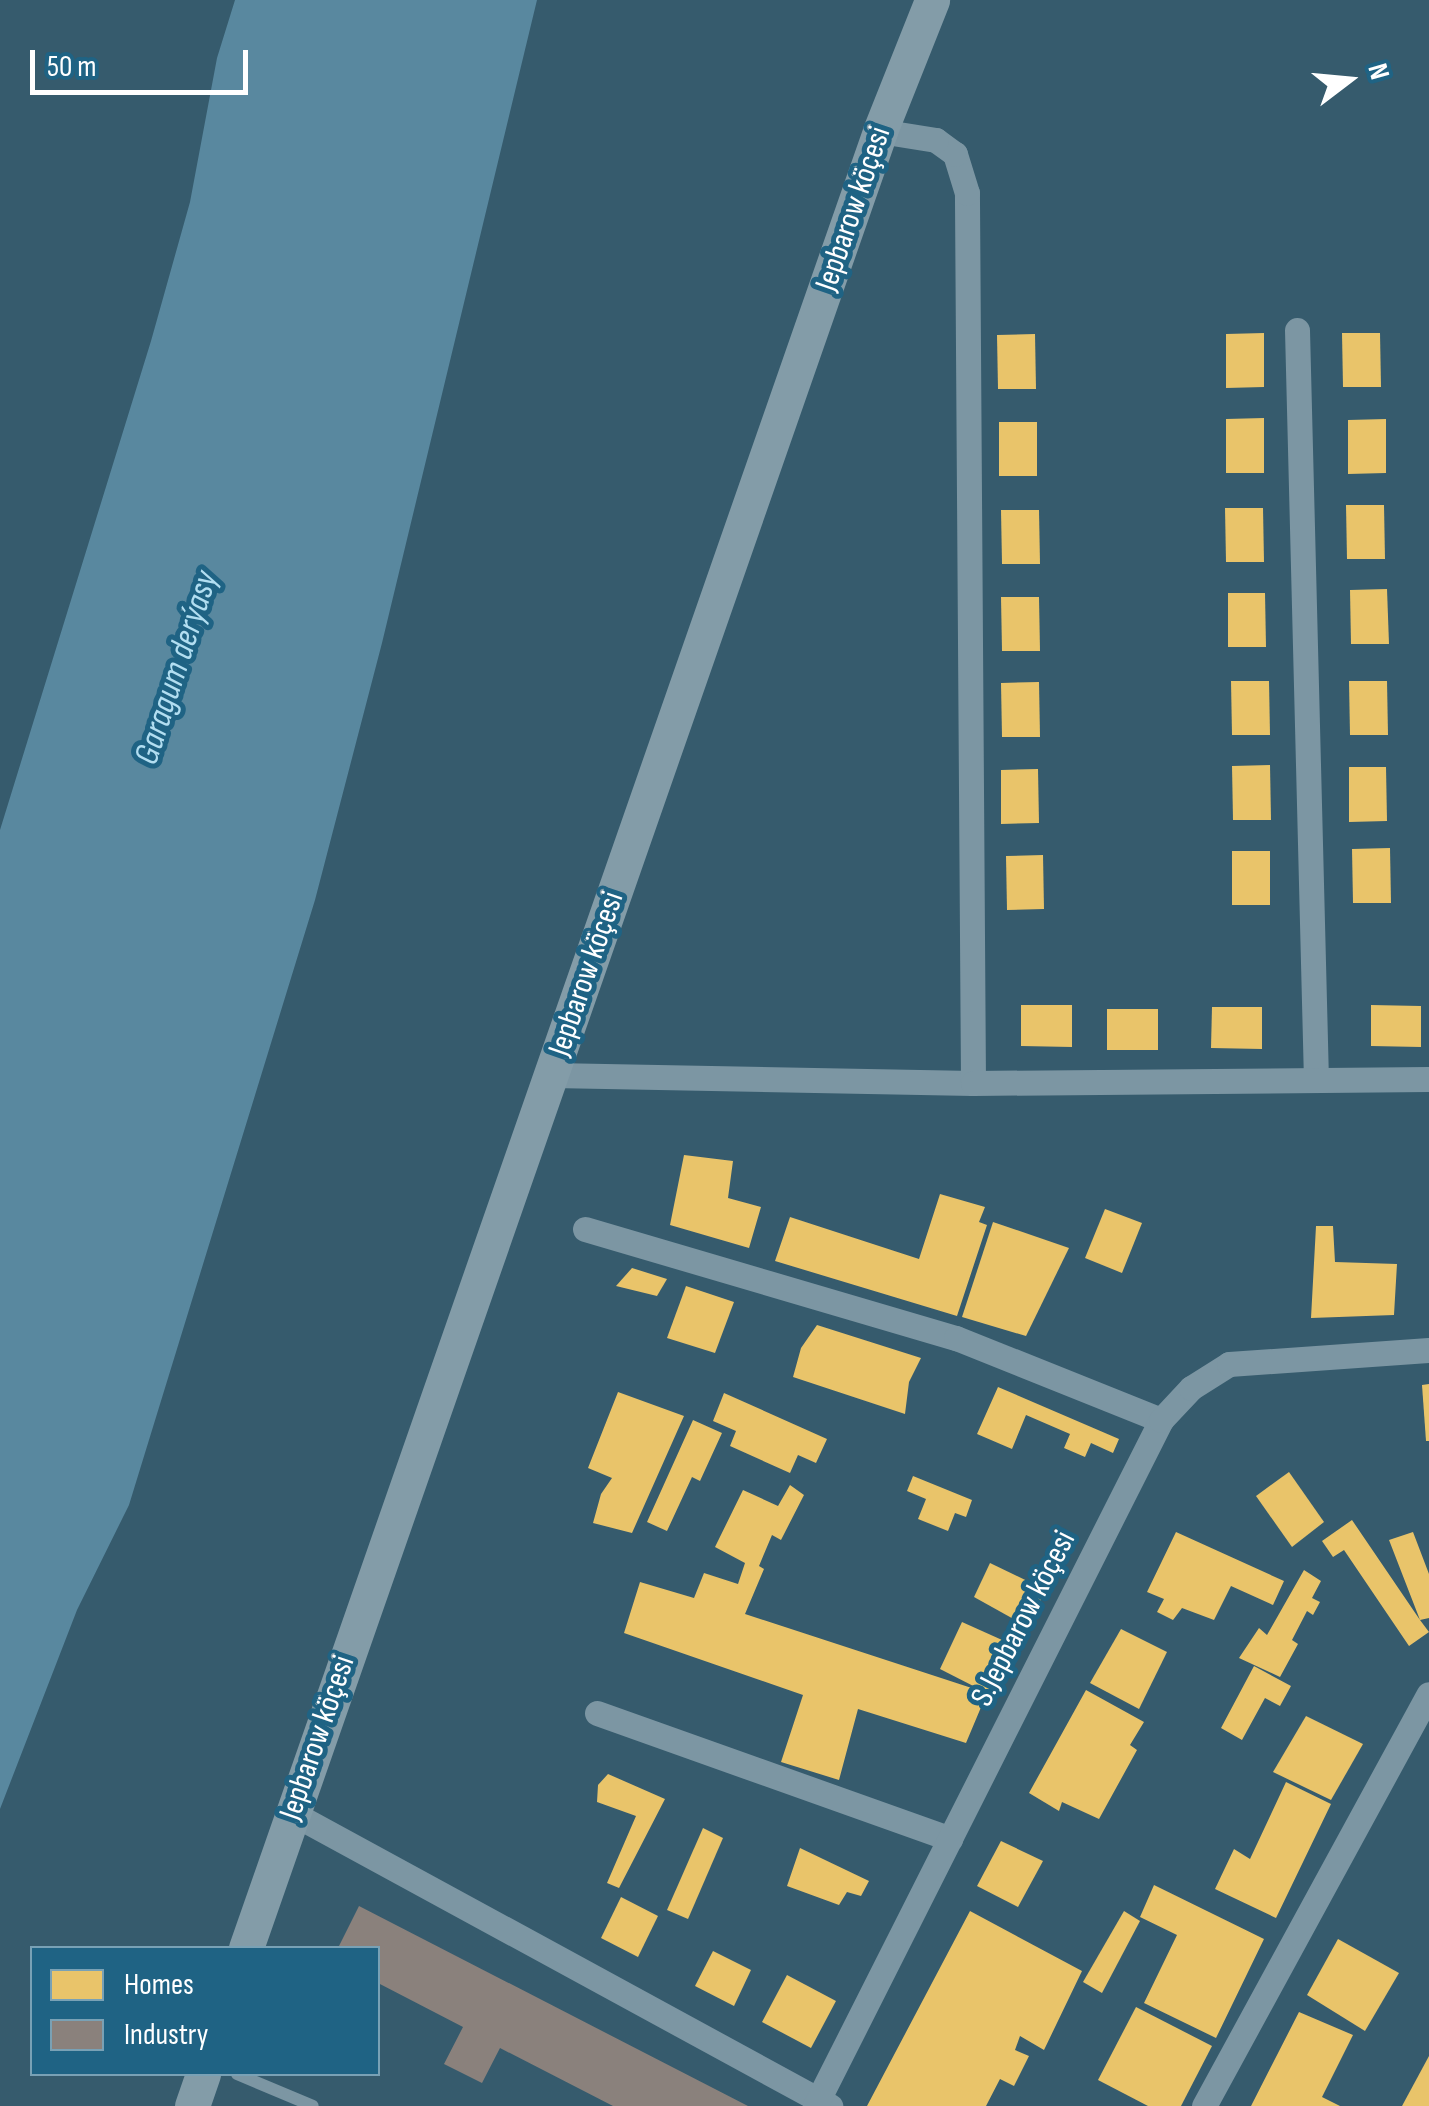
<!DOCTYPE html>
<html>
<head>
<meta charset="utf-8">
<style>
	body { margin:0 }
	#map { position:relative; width:1429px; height:2106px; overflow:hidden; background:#365b6d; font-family:"Sofia Sans Condensed",sans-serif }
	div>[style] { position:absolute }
	.water>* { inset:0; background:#59889f }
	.homes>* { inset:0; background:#e9c46a }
	.industry>* { inset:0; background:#8a817c }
	.lane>* { height:12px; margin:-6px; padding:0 6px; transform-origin:6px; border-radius:6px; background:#7c96a3 }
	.street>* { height:25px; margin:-12.5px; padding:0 12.5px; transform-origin:12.5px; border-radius:12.5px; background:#7c96a3 }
	.secondary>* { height:35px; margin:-17.5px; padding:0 17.5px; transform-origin:17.5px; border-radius:17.5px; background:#839ca8 }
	span { translate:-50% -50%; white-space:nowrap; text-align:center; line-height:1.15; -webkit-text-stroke:10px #1f6384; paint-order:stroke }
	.street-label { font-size:32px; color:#fff }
	.water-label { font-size:35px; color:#b2def1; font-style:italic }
	.legend { position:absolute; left:30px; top:1946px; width:350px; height:130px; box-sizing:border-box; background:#1f6384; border:2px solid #79a1b5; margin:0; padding:12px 18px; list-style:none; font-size:30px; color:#fff }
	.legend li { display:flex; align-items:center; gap:20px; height:50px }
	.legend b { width:50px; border:2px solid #79a1b5 }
	.north { position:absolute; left:1299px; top:30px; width:100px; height:100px; -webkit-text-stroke:8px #1f6384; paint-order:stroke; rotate:74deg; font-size:28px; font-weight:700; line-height:40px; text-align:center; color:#fff }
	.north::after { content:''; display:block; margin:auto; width:35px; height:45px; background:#fff; clip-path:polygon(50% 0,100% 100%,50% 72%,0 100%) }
	.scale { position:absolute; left:30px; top:50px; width:218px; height:45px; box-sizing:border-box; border:5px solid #fff; border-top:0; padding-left:12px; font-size:30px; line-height:35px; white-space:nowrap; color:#fff; -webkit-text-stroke:8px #1f6384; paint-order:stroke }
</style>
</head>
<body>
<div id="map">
	<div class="water">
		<i style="clip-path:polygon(235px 0,537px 0,382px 643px,315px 900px,129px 1505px,77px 1610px,0 1809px,0 830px,151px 341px,190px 202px,217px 58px)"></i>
	</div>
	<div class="homes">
		<i style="clip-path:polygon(1264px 333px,1264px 387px,1226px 388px,1226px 334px)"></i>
		<i style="clip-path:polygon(1342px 333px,1380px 333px,1381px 387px,1343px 387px)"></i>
		<i style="clip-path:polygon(1035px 334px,1036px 389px,998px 389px,997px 335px)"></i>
		<i style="clip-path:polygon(1264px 418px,1264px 473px,1226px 473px,1226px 419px)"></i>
		<i style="clip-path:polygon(1386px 419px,1386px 473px,1348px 474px,1348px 420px)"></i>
		<i style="clip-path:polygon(999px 422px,1037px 422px,1037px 476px,999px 476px)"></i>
		<i style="clip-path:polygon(1346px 505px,1384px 505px,1385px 559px,1347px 559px)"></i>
		<i style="clip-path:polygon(1225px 508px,1263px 508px,1264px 562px,1226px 562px)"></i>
		<i style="clip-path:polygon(1001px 510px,1039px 510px,1040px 564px,1002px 564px)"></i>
		<i style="clip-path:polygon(1387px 589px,1389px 644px,1351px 644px,1350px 590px)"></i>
		<i style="clip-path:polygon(1228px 593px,1265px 593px,1266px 647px,1228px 647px)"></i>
		<i style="clip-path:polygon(1001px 597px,1039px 597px,1040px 651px,1002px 651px)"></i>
		<i style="clip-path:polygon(1231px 681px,1269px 681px,1270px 735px,1232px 735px)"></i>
		<i style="clip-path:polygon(1349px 681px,1387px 681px,1388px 735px,1350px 735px)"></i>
		<i style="clip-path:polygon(1039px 682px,1040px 737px,1002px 737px,1001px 683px)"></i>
		<i style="clip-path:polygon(1270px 765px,1271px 820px,1233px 820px,1232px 766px)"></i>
		<i style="clip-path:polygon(1349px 767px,1386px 767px,1387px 821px,1349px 822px)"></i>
		<i style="clip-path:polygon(1038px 769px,1039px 823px,1001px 824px,1001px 770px)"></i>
		<i style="clip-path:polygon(1390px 848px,1391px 903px,1353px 903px,1352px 849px)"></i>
		<i style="clip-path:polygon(1232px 851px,1270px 851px,1270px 905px,1232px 905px)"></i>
		<i style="clip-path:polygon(1043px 855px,1044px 909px,1007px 910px,1006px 856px)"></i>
		<i style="clip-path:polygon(1021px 1005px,1072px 1005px,1072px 1047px,1021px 1046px)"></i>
		<i style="clip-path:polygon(1371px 1005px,1421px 1006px,1421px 1047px,1371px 1046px)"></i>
		<i style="clip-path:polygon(1212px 1007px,1262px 1007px,1262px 1049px,1211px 1048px)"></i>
		<i style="clip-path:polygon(1107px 1009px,1158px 1009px,1158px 1050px,1107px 1050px)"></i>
		<i style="clip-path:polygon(684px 1155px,733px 1161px,728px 1198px,761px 1207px,749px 1248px,670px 1225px)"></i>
		<i style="clip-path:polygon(940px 1194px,985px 1207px,979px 1222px,987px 1225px,957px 1316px,775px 1261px,790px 1217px,919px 1259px)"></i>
		<i style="clip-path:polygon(1105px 1209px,1142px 1223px,1122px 1273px,1085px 1258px)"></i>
		<i style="clip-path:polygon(993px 1222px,1069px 1248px,1026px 1336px,962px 1317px)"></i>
		<i style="clip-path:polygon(1316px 1226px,1333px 1226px,1335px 1262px,1397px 1264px,1394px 1315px,1311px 1318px)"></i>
		<i style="clip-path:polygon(632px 1268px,667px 1279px,657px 1296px,616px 1286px)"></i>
		<i style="clip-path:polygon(686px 1286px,734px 1302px,715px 1353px,667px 1338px)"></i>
		<i style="clip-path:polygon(817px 1325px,921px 1358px,909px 1382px,905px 1414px,793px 1377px,801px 1348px)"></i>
		<i style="clip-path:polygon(1429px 1384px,1429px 1441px,1426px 1441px,1422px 1385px)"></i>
		<i style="clip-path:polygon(998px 1387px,1119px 1439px,1113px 1453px,1091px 1443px,1085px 1457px,1064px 1448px,1070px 1434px,1026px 1415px,1012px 1449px,977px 1434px)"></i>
		<i style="clip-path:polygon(618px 1392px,684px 1416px,632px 1533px,593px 1523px,601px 1494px,612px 1478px,588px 1468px)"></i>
		<i style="clip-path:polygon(724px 1393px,827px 1439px,816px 1463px,798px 1455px,790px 1473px,730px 1446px,736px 1431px,713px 1421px)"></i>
		<i style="clip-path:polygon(693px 1420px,722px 1433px,700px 1481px,692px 1477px,667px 1531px,647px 1522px)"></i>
		<i style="clip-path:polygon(1289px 1472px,1324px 1522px,1292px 1547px,1256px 1496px)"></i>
		<i style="clip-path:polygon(913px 1476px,972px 1500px,966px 1517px,955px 1513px,948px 1531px,918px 1519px,926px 1499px,907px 1491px)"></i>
		<i style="clip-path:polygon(790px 1485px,804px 1495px,781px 1540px,772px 1535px,759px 1566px,764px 1569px,745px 1614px,987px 1693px,966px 1743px,858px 1709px,839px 1780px,781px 1762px,803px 1695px,624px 1633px,640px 1582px,694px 1598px,704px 1573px,738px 1584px,745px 1563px,715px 1547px,743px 1490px,778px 1506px)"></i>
		<i style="clip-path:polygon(1352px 1520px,1420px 1620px,1389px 1540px,1413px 1532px,1429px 1574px,1429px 1618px,1420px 1620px,1429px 1632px,1409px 1646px,1344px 1550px,1333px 1557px,1322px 1541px)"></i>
		<i style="clip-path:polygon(1176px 1532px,1284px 1581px,1273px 1605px,1231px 1586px,1214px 1620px,1182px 1608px,1173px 1620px,1157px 1612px,1164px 1599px,1147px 1592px)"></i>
		<i style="clip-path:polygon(990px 1563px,1046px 1590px,1028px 1627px,974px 1597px)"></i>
		<i style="clip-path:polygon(1304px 1570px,1321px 1581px,1312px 1598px,1320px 1602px,1313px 1615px,1307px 1611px,1292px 1640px,1298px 1644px,1280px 1677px,1239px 1658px,1259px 1628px,1267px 1635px)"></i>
		<i style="clip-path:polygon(962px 1622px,1011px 1644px,987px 1693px,940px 1669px)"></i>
		<i style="clip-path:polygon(1121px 1629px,1167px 1652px,1139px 1709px,1090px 1683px)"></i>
		<i style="clip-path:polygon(1254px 1666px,1291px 1686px,1280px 1706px,1265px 1698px,1242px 1740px,1221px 1728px)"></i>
		<i style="clip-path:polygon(1086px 1690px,1144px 1722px,1130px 1745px,1137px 1750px,1099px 1819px,1062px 1802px,1059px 1811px,1029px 1793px)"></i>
		<i style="clip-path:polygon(1306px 1716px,1363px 1744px,1331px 1800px,1273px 1772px)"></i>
		<i style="clip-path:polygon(608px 1774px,665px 1799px,619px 1888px,607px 1883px,636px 1816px,597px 1802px,598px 1785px)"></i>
		<i style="clip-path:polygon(1286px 1782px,1331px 1804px,1276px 1918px,1215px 1889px,1234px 1849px,1250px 1859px)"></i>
		<i style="clip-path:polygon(703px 1828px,723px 1838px,688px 1919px,667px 1910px)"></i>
		<i style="clip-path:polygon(1001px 1841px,1043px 1861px,1018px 1907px,977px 1886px)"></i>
		<i style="clip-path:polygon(800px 1848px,869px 1881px,861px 1896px,847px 1892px,839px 1905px,787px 1886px)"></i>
		<i style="clip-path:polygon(1154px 1885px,1264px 1939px,1216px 2038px,1144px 2003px,1177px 1935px,1140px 1917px)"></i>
		<i style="clip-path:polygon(621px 1897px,658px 1916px,638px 1957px,601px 1938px)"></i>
		<i style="clip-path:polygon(970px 1911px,1082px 1971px,1044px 2050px,1020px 2036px,1015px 2050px,1029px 2056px,1014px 2086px,1000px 2079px,986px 2106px,867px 2106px)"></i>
		<i style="clip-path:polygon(1124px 1911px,1140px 1921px,1102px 1993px,1083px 1982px)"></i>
		<i style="clip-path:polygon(1338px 1939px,1399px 1973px,1365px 2031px,1307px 1995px)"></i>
		<i style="clip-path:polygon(713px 1951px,751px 1970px,734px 2006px,695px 1986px)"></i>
		<i style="clip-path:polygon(787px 1975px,836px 2001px,811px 2048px,762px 2022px)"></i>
		<i style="clip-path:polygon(1136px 2007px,1212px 2046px,1181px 2106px,1148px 2106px,1098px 2080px)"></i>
		<i style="clip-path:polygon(1299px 2012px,1353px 2035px,1322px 2097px,1340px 2106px,1251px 2106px)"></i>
		<i style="clip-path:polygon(1429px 2056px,1429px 2106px,1402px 2106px)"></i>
	</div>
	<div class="industry">
		<i style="clip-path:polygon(359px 1906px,748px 2106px,613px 2106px,500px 2048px,482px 2083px,444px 2064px,463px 2027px,378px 1983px,378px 1948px,338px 1948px)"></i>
	</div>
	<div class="lane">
		<i style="left:237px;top:2074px;width:82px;rotate:22.8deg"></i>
	</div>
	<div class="street">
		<i style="left:1297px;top:330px;width:750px;rotate:88.55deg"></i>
		<i style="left:552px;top:1075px;width:421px;rotate:1.1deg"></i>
		<i style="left:973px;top:1083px;width:890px;rotate:-90.39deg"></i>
		<i style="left:967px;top:193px;width:41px;rotate:-107.1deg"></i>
		<i style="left:955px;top:154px;width:24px;rotate:-144deg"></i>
		<i style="left:936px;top:140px;width:57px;rotate:-170.9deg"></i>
		<i style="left:973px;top:1083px;width:456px;rotate:-0.5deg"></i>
		<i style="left:585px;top:1229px;width:387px;rotate:16.4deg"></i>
		<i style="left:956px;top:1338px;width:221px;rotate:21.8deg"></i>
		<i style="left:597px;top:1713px;width:375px;rotate:19.6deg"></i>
		<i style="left:292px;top:1813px;width:613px;rotate:28.57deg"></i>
		<i style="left:815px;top:2106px;width:768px;rotate:-63.23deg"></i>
		<i style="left:1161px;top:1420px;width:44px;rotate:-46.8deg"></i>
		<i style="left:1191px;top:1388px;width:45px;rotate:-32.3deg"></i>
		<i style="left:1229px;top:1364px;width:200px;rotate:-4deg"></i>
		<i style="left:1204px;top:2106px;width:469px;rotate:-61.4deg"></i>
	</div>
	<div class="secondary">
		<i style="left:246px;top:1948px;width:1924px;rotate:-70.76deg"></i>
		<i style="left:880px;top:131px;width:141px;rotate:-68.3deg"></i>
		<i style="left:192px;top:2106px;width:34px;rotate:-71deg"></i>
	</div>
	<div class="street-label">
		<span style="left:854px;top:209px;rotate:-71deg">Jepbarow köçesi</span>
		<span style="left:587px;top:974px;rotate:-71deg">Jepbarow köçesi</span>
		<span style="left:1024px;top:1619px;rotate:-63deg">S.Jepbarow köçesi</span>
		<span style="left:318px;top:1738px;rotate:-71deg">Jepbarow köçesi</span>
	</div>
	<div class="water-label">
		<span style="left:177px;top:668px;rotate:-72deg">Garagum derýasy</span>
	</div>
	<ul class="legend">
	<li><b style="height:28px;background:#e9c46a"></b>Homes</li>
	<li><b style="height:28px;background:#8a817c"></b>Industry</li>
	</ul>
	<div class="north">N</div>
	<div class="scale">50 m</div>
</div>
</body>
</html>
